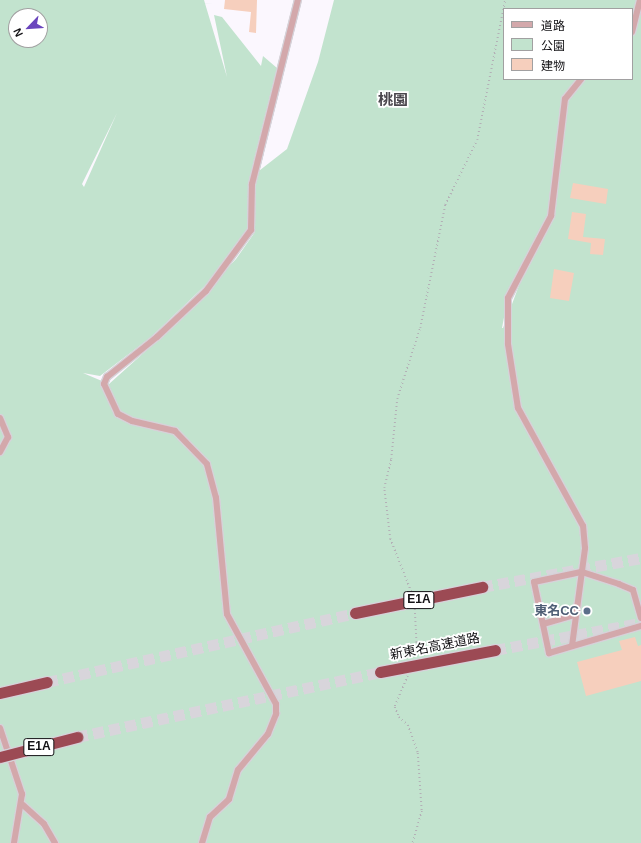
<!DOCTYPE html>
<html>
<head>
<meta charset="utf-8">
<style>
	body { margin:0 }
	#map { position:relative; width:641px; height:843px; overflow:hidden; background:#fbf7fe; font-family:Helvetica,"Noto Sans JP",sans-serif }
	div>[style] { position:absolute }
	.green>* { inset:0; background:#c2e3ce }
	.building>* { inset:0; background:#f6cfbd }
	.highway-tunnel>* { height:11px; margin-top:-5.5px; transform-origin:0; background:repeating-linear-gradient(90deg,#d8d5db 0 11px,transparent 0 16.5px) }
	.path>* { height:1.5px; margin-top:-0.75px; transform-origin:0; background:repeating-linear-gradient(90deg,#b3b0b6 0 1px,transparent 0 4px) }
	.roads { filter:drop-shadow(1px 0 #d6d2d9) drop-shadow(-1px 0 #d6d2d9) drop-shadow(0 1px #d6d2d9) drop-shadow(0 -1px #d6d2d9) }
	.street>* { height:6px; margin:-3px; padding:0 3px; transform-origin:3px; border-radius:3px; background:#d3a8ab }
	.highway>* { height:11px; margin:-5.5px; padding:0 5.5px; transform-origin:5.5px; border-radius:5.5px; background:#9c4a54 }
	.bridges { filter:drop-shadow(1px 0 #d6d2d9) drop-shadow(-1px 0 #d6d2d9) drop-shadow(0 1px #d6d2d9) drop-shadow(0 -1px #d6d2d9) }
	.highway-bridge>* { height:11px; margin:-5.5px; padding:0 5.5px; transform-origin:5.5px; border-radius:5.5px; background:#9c4a54 }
	.dots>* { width:11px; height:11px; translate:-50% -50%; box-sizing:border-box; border:2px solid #fff; border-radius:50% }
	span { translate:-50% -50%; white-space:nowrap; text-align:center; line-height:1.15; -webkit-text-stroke:3.5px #fff; paint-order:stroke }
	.shield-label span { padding:1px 3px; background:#fff; border:1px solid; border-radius:3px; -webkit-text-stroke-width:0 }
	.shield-label { font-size:12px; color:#131215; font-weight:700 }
	.service-label { font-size:13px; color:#4e5e75; font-weight:700 }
	.right { translate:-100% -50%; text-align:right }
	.street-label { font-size:13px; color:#131215 }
	.quarter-label { font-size:15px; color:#4a464d; font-weight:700 }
	.legend { position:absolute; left:503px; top:8px; width:130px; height:72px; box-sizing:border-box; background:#fff; border:1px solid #a1a0a1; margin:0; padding:5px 7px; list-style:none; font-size:12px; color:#131215 }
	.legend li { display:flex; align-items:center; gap:8px; height:20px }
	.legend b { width:20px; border:1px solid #a1a0a1 }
	.north { position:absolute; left:8px; top:8px; width:40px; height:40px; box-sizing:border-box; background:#fff; border:1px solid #a1a0a1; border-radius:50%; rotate:245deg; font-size:11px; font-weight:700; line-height:16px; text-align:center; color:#131215 }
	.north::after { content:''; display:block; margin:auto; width:14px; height:18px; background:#6a45bd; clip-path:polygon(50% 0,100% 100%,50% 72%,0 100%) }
</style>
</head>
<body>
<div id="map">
	<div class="green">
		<i style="clip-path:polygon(evenodd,0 0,204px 0,227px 77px,214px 15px,222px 17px,261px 66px,263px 56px,277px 68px,255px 174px,287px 149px,318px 62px,334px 0,641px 0,641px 843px,0 843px,0 0,504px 9px,632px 9px,632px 79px,504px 79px,504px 9px,0 0,16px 16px,40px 16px,40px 40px,16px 40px,16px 16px,0 0,117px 113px,84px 187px,82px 184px,117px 113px,0 0,255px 176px,255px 232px,236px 259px,168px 331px,109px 384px,83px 373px,100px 376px,151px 337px,212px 279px,248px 229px,255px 176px,0 0,533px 248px,503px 328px,502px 328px,509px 291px,533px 248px)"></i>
	</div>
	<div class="building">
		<i style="clip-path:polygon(225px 0,257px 0,256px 33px,249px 32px,251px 12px,224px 9px)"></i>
		<i style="clip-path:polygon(573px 183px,608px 189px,606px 204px,570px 198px)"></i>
		<i style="clip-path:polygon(572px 212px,586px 214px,583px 237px,605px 239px,603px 255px,590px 254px,591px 243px,568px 239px)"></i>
		<i style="clip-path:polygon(554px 269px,574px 273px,569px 301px,550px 298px)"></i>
		<i style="clip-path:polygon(635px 637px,638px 646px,641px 645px,641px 681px,586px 696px,577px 662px,622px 650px,619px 641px)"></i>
	</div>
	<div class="highway-tunnel">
		<i style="left:482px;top:587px;width:162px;rotate:-10.3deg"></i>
		<i style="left:495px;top:650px;width:148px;rotate:-10.5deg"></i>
		<i style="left:47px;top:682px;width:316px;rotate:-12.6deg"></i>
		<i style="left:77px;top:737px;width:310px;rotate:-12.1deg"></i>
	</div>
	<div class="path">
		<i style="left:411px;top:592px;width:57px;rotate:-111.6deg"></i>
		<i style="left:390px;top:539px;width:51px;rotate:-96.7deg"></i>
		<i style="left:384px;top:488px;width:30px;rotate:-76deg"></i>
		<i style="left:391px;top:459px;width:60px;rotate:-84.3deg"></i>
		<i style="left:397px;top:399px;width:75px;rotate:-72.1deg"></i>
		<i style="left:420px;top:328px;width:126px;rotate:-78.5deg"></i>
		<i style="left:445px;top:205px;width:72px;rotate:-63.8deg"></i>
		<i style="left:477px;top:140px;width:143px;rotate:-78.7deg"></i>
		<i style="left:415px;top:609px;width:33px;rotate:87deg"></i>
		<i style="left:417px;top:642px;width:15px;rotate:98deg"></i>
		<i style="left:408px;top:676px;width:34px;rotate:113deg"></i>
		<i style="left:395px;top:707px;width:11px;rotate:68deg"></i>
		<i style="left:399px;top:717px;width:12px;rotate:42deg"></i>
		<i style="left:408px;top:725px;width:30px;rotate:70deg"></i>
		<i style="left:418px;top:753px;width:58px;rotate:86.1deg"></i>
		<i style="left:422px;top:811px;width:33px;rotate:106deg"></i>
	</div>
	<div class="roads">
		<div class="street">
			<i style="left:632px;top:32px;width:33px;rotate:-76deg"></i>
			<i style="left:0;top:418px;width:21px;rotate:67deg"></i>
			<i style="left:8px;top:437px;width:17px;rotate:118deg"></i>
			<i style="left:641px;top:618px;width:29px;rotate:-106deg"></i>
			<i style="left:633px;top:590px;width:15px;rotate:-157deg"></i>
			<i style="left:619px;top:584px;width:40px;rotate:-162deg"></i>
			<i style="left:581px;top:572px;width:48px;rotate:168deg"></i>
			<i style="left:534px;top:582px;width:73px;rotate:78.1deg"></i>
			<i style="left:549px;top:653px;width:96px;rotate:-16.4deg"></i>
			<i style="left:543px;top:624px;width:33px;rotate:-16deg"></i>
			<i style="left:572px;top:646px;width:99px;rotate:-82.4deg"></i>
			<i style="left:585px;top:548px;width:22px;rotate:-95deg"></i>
			<i style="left:583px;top:526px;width:135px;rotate:-118.8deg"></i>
			<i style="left:518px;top:408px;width:65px;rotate:-98.9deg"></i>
			<i style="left:508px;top:344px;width:46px;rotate:-90deg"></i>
			<i style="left:508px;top:298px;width:93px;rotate:-62.3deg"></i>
			<i style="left:551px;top:216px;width:118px;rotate:-83.2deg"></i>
			<i style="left:565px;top:99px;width:26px;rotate:-51deg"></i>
			<i style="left:0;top:728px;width:70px;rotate:71.6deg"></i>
			<i style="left:22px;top:794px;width:50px;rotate:99.3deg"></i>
			<i style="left:23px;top:805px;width:28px;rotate:42deg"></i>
			<i style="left:44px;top:824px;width:22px;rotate:60deg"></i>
			<i style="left:202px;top:843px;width:27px;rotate:-73deg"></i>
			<i style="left:210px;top:817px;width:26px;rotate:-43deg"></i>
			<i style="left:229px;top:799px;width:30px;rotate:-73deg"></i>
			<i style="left:238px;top:770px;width:47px;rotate:-50.2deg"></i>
			<i style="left:268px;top:734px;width:22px;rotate:-68deg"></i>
			<i style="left:276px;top:714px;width:10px;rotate:-90deg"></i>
			<i style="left:276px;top:704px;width:102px;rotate:-118.6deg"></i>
			<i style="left:227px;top:614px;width:117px;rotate:-95.4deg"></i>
			<i style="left:216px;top:498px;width:35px;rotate:-105deg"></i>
			<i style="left:207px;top:464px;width:46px;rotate:-134.1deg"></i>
			<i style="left:175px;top:431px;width:44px;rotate:-166.9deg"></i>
			<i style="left:132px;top:421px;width:16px;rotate:-153deg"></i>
			<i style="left:118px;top:414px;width:33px;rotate:-115deg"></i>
			<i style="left:104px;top:384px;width:8px;rotate:-67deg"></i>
			<i style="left:107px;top:377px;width:64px;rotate:-38.7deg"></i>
			<i style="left:157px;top:337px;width:67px;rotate:-43.2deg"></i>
			<i style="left:206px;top:291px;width:76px;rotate:-53.6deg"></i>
			<i style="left:251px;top:230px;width:46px;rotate:-88.8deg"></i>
			<i style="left:252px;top:184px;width:190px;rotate:-76deg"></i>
		</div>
		<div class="highway">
			<i style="left:0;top:693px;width:48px;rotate:-13.2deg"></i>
		</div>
	</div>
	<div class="bridges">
		<div class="highway-bridge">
			<i style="left:355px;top:613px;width:130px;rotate:-11.6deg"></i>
			<i style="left:380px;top:672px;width:117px;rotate:-10.8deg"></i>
			<i style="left:0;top:757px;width:80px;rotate:-14.6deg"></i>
		</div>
	</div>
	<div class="dots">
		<i style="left:587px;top:611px;background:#5c6f8a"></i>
	</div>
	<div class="shield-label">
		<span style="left:419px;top:600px">E1A</span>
		<span style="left:39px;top:747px">E1A</span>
	</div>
	<div class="service-label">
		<span class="right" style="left:579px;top:611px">東名CC</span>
	</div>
	<div class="street-label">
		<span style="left:435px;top:647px;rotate:-11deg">新東名高速道路</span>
	</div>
	<div class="quarter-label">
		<span style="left:393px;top:100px">桃園</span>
	</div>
	<ul class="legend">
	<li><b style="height:5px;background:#d3a8ab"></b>道路</li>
	<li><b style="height:11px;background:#c2e3ce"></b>公園</li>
	<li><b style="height:11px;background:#f6cfbd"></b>建物</li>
	</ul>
	<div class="north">N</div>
</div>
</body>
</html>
